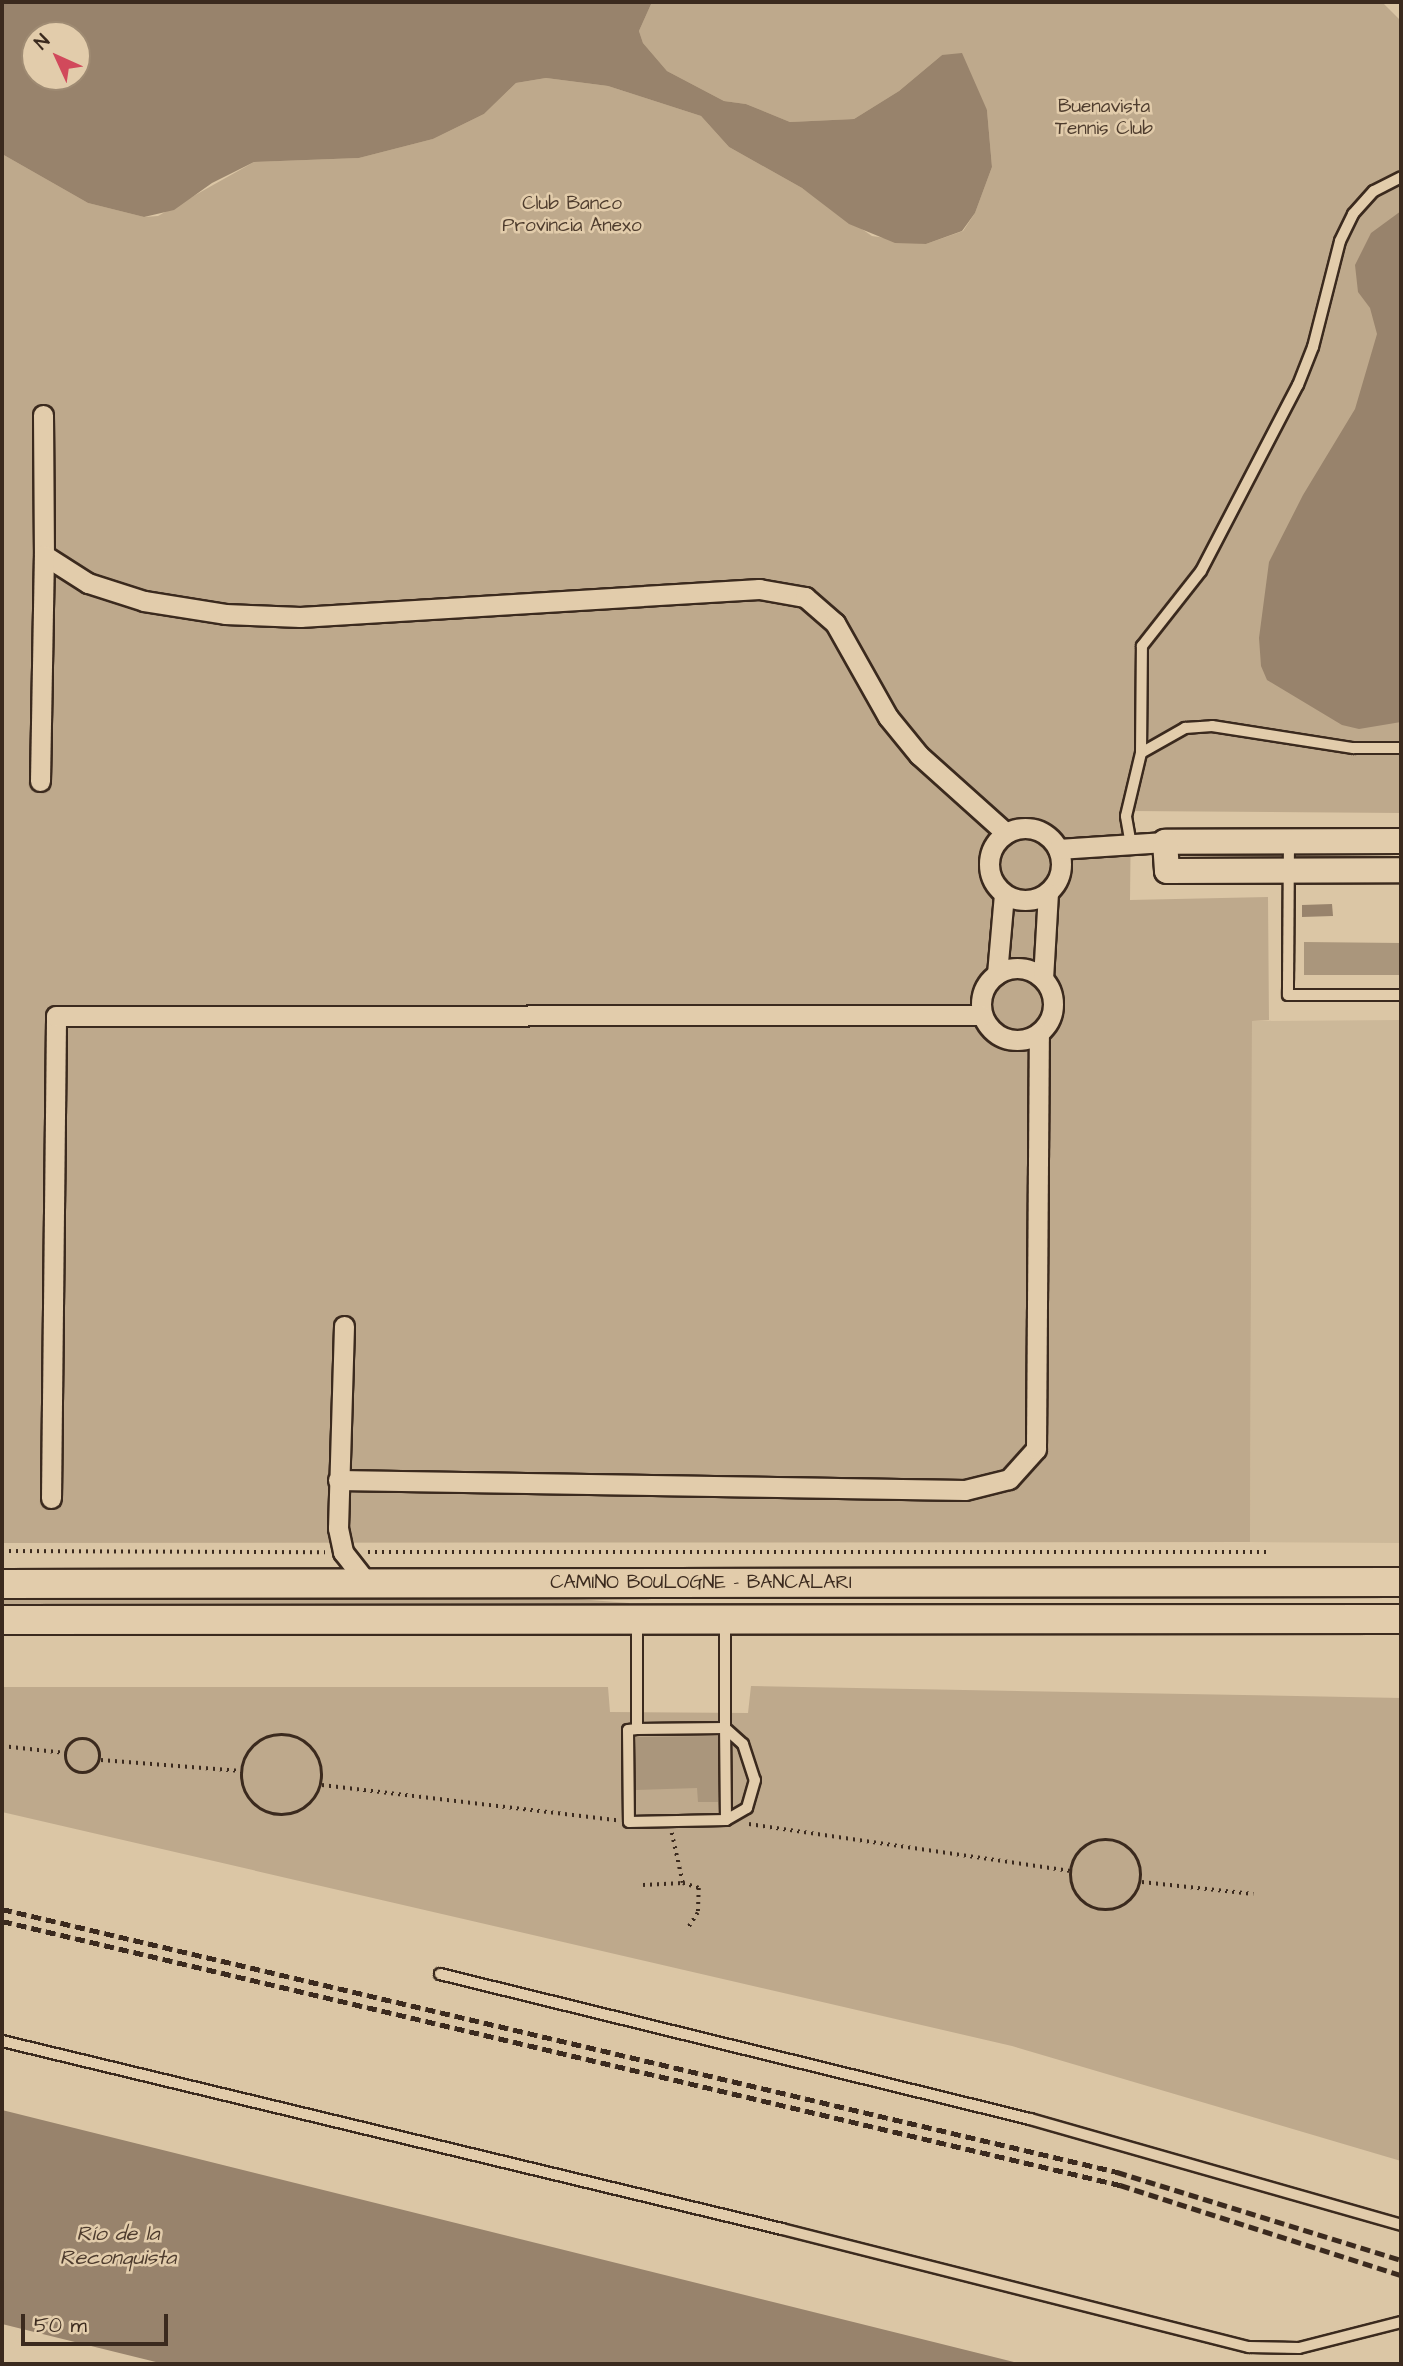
<!DOCTYPE html>
<html>
<head>
<meta charset="utf-8">
<style>
	body { margin:0 }
	#map { position:relative; width:1403px; height:2366px; overflow:hidden; background:#dbc6a5; font-family:"Architects Daughter",sans-serif }
	div>[style] { position:absolute }
	.built>* { inset:0; background:#ccb899 }
	.green>* { inset:0; background:#bea98c }
	.water>* { inset:0; background:#98836c }
	.building>* { inset:0; background:#aa967c }
	.path>* { height:3.5px; margin-top:-1.75px; transform-origin:0; background:repeating-linear-gradient(90deg,#3b2a1e 0 2px,transparent 0 7px) }
	.path>.ring { margin:-1.75px; padding:0; box-sizing:content-box; background:none; border:3.5px solid #3b2a1e; border-radius:50% }
	.roads { filter:drop-shadow(2px 0 #3b2a1e) drop-shadow(-2px 0 #3b2a1e) drop-shadow(0 2px #3b2a1e) drop-shadow(0 -2px #3b2a1e) }
	.service>* { height:10px; margin:-5px; padding:0 5px; transform-origin:5px; border-radius:5px; background:#e2ccab }
	.minor>* { height:19px; margin:-9.5px; padding:0 9.5px; transform-origin:9.5px; border-radius:9.5px; background:#e2ccab }
	.minor>.ring { margin:-9.5px; padding:0; box-sizing:content-box; background:none; border:19px solid #e2ccab; border-radius:50% }
	.tertiary>* { height:24px; margin:-12px; padding:0 12px; transform-origin:12px; border-radius:12px; background:#e2ccab }
	.secondary>* { height:28px; margin:-14px; padding:0 14px; transform-origin:14px; border-radius:14px; background:#e2ccab }
	.rail>* { height:5px; margin-top:-2.5px; transform-origin:0; background:repeating-linear-gradient(90deg,#3b2a1e 0 10px,transparent 0 15px) }
	span { translate:-50% -50%; white-space:nowrap; text-align:center; line-height:1.15; -webkit-text-stroke:5px #e2ccab; paint-order:stroke }
	.park-label { font-size:19px; color:#4f3d2e }
	.street-label { font-size:19px; color:#3b2a1e }
	.water-label { font-size:21px; color:#4e3c2e; font-style:italic }
	.frame { position:absolute; inset:0; border:4px solid #3b2a1e; pointer-events:none }
	.north { position:absolute; left:21px; top:21px; width:70px; height:70px; box-sizing:border-box; background:#e2ccab; border:2px solid #9f8b73; border-radius:50%; rotate:315deg; font-size:19px; font-weight:700; line-height:28px; text-align:center; color:#3b2a1e }
	.north::after { content:''; display:block; margin:auto; width:24px; height:32px; background:#d1495b; clip-path:polygon(50% 0,100% 100%,50% 72%,0 100%) }
	.scale { position:absolute; left:21px; top:2314px; width:147px; height:32px; box-sizing:border-box; border:4px solid #3b2a1e; border-top:0; padding-left:9px; font-size:21px; line-height:24px; white-space:nowrap; color:#3b2a1e; -webkit-text-stroke:5px #e2ccab; paint-order:stroke }
</style>
</head>
<body>
<div id="map">
	<div class="built">
		<i style="clip-path:polygon(1401px 1020px,1401px 1543px,1250px 1542px,1252px 1021px)"></i>
	</div>
	<div class="green">
		<i style="clip-path:polygon(652px 2px,1382px 2px,1401px 21px,1401px 813px,1131px 811px,1130px 900px,1268px 897px,1269px 1020px,1252px 1021px,1250px 1542px,2px 1543px,2px 154px,88px 203px,144px 217px,158px 216px,254px 162px,359px 158px,433px 139px,484px 114px,516px 83px,546px 78px,608px 86px,701px 116px,729px 147px,802px 188px,872px 236px,926px 244px,963px 231px,975px 213px,992px 167px,987px 110px,942px 55px,899px 91px,854px 119px,790px 122px,746px 104px,724px 101px,667px 71px,643px 43px,639px 31px)"></i>
		<i style="clip-path:polygon(512px 1594px,629px 1603px,628px 1607px,2px 1613px,2px 1597px)"></i>
		<i style="clip-path:polygon(751px 1686px,1401px 1698px,1401px 2161px,1012px 2046px,2px 1812px,2px 1687px,608px 1687px,610px 1712px,748px 1713px)"></i>
	</div>
	<div class="water">
		<i style="clip-path:polygon(evenodd,2px 2px,652px 2px,639px 31px,643px 43px,667px 71px,724px 101px,746px 104px,790px 122px,854px 119px,899px 91px,942px 55px,962px 53px,987px 110px,992px 167px,975px 213px,962px 231px,926px 244px,895px 243px,849px 224px,802px 188px,729px 147px,701px 116px,608px 86px,546px 78px,516px 83px,484px 114px,433px 139px,359px 158px,254px 162px,212px 183px,174px 210px,144px 217px,88px 203px,2px 154px,2px 2px,35px 35px,77px 35px,77px 77px,35px 77px,35px 35px)"></i>
		<i style="clip-path:polygon(1401px 211px,1401px 722px,1359px 729px,1342px 725px,1267px 680px,1261px 666px,1259px 638px,1269px 562px,1303px 495px,1355px 409px,1377px 334px,1370px 308px,1358px 292px,1355px 265px,1371px 233px)"></i>
		<i style="clip-path:polygon(1332px 904px,1333px 916px,1302px 917px,1302px 905px)"></i>
		<i style="clip-path:polygon(2px 2110px,1022px 2364px,164px 2364px,2px 2324px)"></i>
	</div>
	<div class="building">
		<i style="clip-path:polygon(1304px 942px,1401px 943px,1401px 975px,1304px 975px)"></i>
		<i style="clip-path:polygon(718px 1736px,718px 1802px,698px 1802px,697px 1788px,636px 1790px,636px 1737px)"></i>
	</div>
	<div class="path">
		<i style="left:2px;top:1551px;width:323px;rotate:0.2deg"></i>
		<i style="left:368px;top:1552px;width:900px"></i>
		<i class="ring" style="left:242px;top:1735px;width:76.5px;height:76.5px"></i>
		<i class="ring" style="left:66px;top:1739px;width:30.5px;height:30.5px"></i>
		<i style="left:2px;top:1746px;width:64px;rotate:6.2deg"></i>
		<i style="left:101px;top:1760px;width:141px;rotate:4.5deg"></i>
		<i style="left:322px;top:1785px;width:297px;rotate:6.8deg"></i>
		<i style="left:749px;top:1824px;width:325px;rotate:8.3deg"></i>
		<i style="left:672px;top:1833px;width:51px;rotate:77.6deg"></i>
		<i class="ring" style="left:1071px;top:1840px;width:66.5px;height:66.5px"></i>
		<i style="left:1142px;top:1882px;width:112px;rotate:6.2deg"></i>
		<i style="left:643px;top:1885px;width:40px;rotate:-2.9deg"></i>
		<i style="left:683px;top:1883px;width:17px;rotate:17deg"></i>
		<i style="left:699px;top:1888px;width:25px;rotate:92deg"></i>
		<i style="left:698px;top:1913px;width:17px;rotate:123deg"></i>
	</div>
	<div class="roads">
		<div class="service">
			<i style="left:1141px;top:753px;width:51px;rotate:-29.6deg"></i>
			<i style="left:1185px;top:728px;width:27px;rotate:-4deg"></i>
			<i style="left:1212px;top:726px;width:143px;rotate:8.9deg"></i>
			<i style="left:1353px;top:748px;width:48px"></i>
			<i style="left:1289px;top:842px;width:153px;rotate:90.4deg"></i>
			<i style="left:1288px;top:995px;width:113px"></i>
			<i style="left:1131px;top:845px;width:29px;rotate:-100deg"></i>
			<i style="left:1126px;top:816px;width:65px;rotate:-76.6deg"></i>
			<i style="left:1141px;top:753px;width:107px;rotate:-89.5deg"></i>
			<i style="left:1142px;top:646px;width:95px;rotate:-51.8deg"></i>
			<i style="left:1201px;top:571px;width:210px;rotate:-62.5deg"></i>
			<i style="left:1298px;top:385px;width:41px;rotate:-68.5deg"></i>
			<i style="left:1313px;top:347px;width:109px;rotate:-75.7deg"></i>
			<i style="left:1340px;top:241px;width:30px;rotate:-64deg"></i>
			<i style="left:1353px;top:214px;width:31px;rotate:-48deg"></i>
			<i style="left:1374px;top:191px;width:30px;rotate:-27deg"></i>
			<i style="left:725px;top:1623px;width:105px;rotate:90deg"></i>
			<i style="left:725px;top:1728px;width:24px;rotate:42deg"></i>
			<i style="left:743px;top:1744px;width:38px;rotate:72deg"></i>
			<i style="left:755px;top:1780px;width:29px;rotate:106deg"></i>
			<i style="left:747px;top:1808px;width:24px;rotate:150deg"></i>
			<i style="left:637px;top:1729px;width:9px;rotate:174deg"></i>
			<i style="left:628px;top:1730px;width:92px;rotate:89.4deg"></i>
			<i style="left:629px;top:1822px;width:97px;rotate:-1.2deg"></i>
			<i style="left:726px;top:1820px;width:92px;rotate:-90.6deg"></i>
			<i style="left:725px;top:1728px;width:88px;rotate:179.3deg"></i>
			<i style="left:637px;top:1729px;width:106px;rotate:-90deg"></i>
			<i style="left:440px;top:1974px;width:608px;rotate:13.81deg"></i>
			<i style="left:1030px;top:2119px;width:386px;rotate:15.9deg"></i>
			<i style="left:2px;top:2041px;width:802px;rotate:13.55deg"></i>
			<i style="left:782px;top:2229px;width:482px;rotate:14.2deg"></i>
			<i style="left:1249px;top:2347px;width:50px;rotate:1.1deg"></i>
			<i style="left:1299px;top:2348px;width:105px;rotate:-14.3deg"></i>
		</div>
		<div class="minor">
			<i style="left:43px;top:415px;width:140px;rotate:89.6deg"></i>
			<i style="left:44px;top:555px;width:52px;rotate:32.5deg"></i>
			<i style="left:88px;top:583px;width:59px;rotate:17.8deg"></i>
			<i style="left:144px;top:601px;width:82px;rotate:9.1deg"></i>
			<i style="left:225px;top:614px;width:75px;rotate:2.3deg"></i>
			<i style="left:300px;top:617px;width:460px;rotate:-3.5deg"></i>
			<i style="left:759px;top:589px;width:47px;rotate:9.9deg"></i>
			<i style="left:805px;top:597px;width:40px;rotate:41deg"></i>
			<i style="left:835px;top:623px;width:108px;rotate:60.6deg"></i>
			<i style="left:888px;top:717px;width:49px;rotate:50.8deg"></i>
			<i style="left:919px;top:755px;width:117px;rotate:41.9deg"></i>
			<i style="left:40px;top:781px;width:226px;rotate:-89deg"></i>
			<i class="ring" style="left:989px;top:828px;width:53px;height:53px"></i>
			<i style="left:1058px;top:849px;width:107px;rotate:-3.7deg"></i>
			<i class="ring" style="left:981px;top:968px;width:53px;height:53px"></i>
			<i style="left:997px;top:974px;width:80px;rotate:-85deg"></i>
			<i style="left:1043px;top:979px;width:86px;rotate:-86.7deg"></i>
			<i style="left:344px;top:1326px;width:202px;rotate:91.7deg"></i>
			<i style="left:338px;top:1528px;width:25px;rotate:78deg"></i>
			<i style="left:343px;top:1552px;width:41px;rotate:52deg"></i>
			<i style="left:338px;top:1480px;width:627px;rotate:0.91deg"></i>
			<i style="left:965px;top:1490px;width:45px;rotate:-14deg"></i>
			<i style="left:1009px;top:1479px;width:40px;rotate:-48deg"></i>
			<i style="left:1036px;top:1449px;width:416px;rotate:-89.6deg"></i>
			<i style="left:51px;top:1498px;width:482px;rotate:-89.4deg"></i>
			<i style="left:56px;top:1016px;width:926px;rotate:-0.06deg"></i>
		</div>
		<div class="tertiary">
			<i style="left:1401px;top:841px;width:236px;rotate:179.8deg"></i>
			<i style="left:1165px;top:842px;width:29px;rotate:86deg"></i>
			<i style="left:1167px;top:871px;width:234px;rotate:-0.2deg"></i>
		</div>
		<div class="secondary">
			<i style="left:2px;top:1584px;width:1399px;rotate:-0.08deg"></i>
			<i style="left:2px;top:1620px;width:1399px;rotate:-0.04deg"></i>
		</div>
	</div>
	<div class="rail">
		<i style="left:2px;top:1909px;width:1146px;rotate:13.27deg"></i>
		<i style="left:1117px;top:2172px;width:297px;rotate:17.2deg"></i>
		<i style="left:2px;top:1921px;width:1149px;rotate:13.29deg"></i>
		<i style="left:1120px;top:2185px;width:295px;rotate:17.8deg"></i>
	</div>
	<div class="park-label">
		<span style="left:1104px;top:118px">Buenavista<br>Tennis Club</span>
		<span style="left:572px;top:215px">Club Banco<br>Provincia Anexo</span>
	</div>
	<div class="street-label">
		<span style="left:701px;top:1583px">CAMINO BOULOGNE - BANCALARI</span>
	</div>
	<div class="water-label">
		<span style="left:118px;top:2246px">Río de la<br>Reconquista</span>
	</div>
	<div class="frame"></div>
	<div class="north">N</div>
	<div class="scale">50 m</div>
</div>
</body>
</html>
